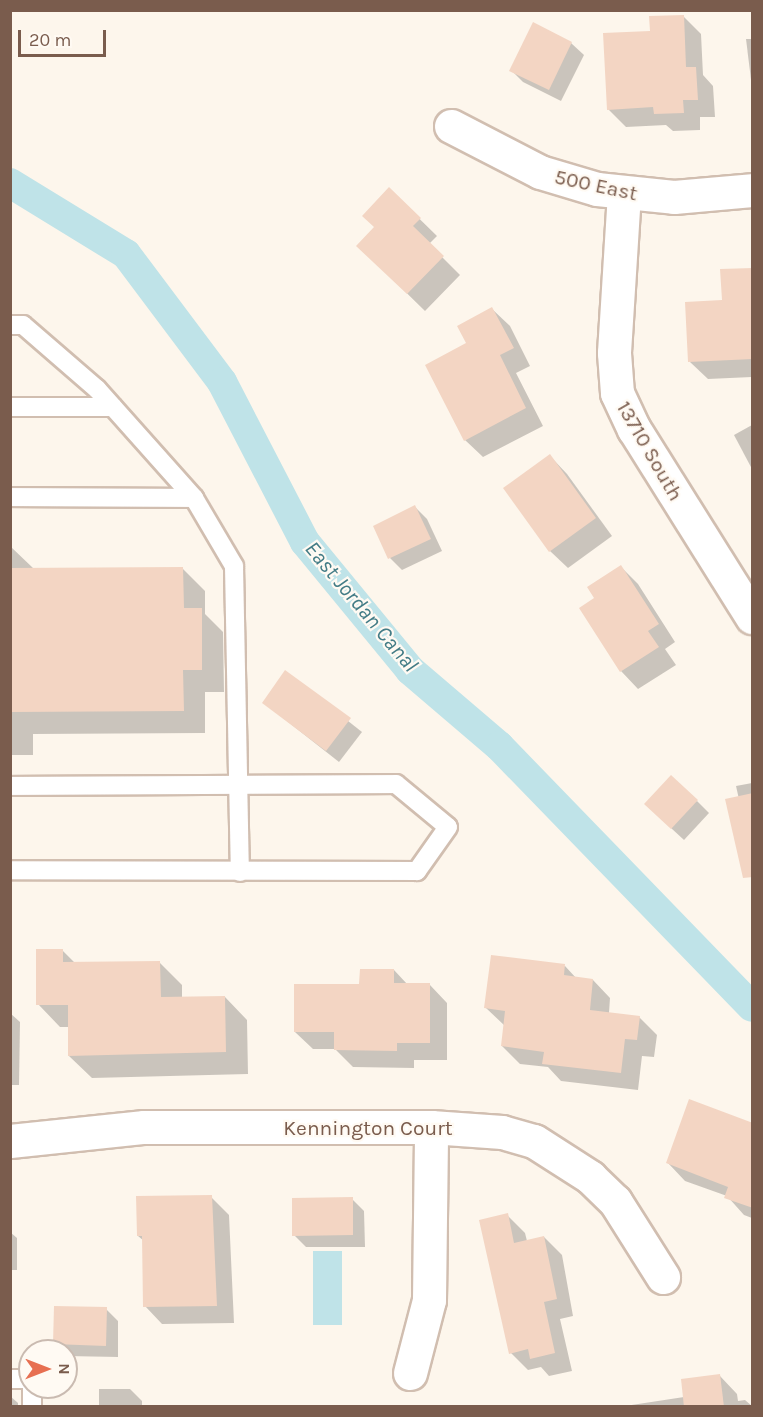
<!DOCTYPE html>
<html>
<head>
<meta charset="utf-8">
<style>
	body { margin:0 }
	#map { position:relative; width:763px; height:1417px; overflow:hidden; background:#fdf6ec; font-family:Karla,sans-serif }
	div>[style] { position:absolute }
	.water>* { inset:0; background:#bfe3e8 }
	.shadow>* { inset:0; background:#0003 }
	.canal>* { height:30px; margin:-15px; padding:0 15px; transform-origin:15px; border-radius:15px; background:#bfe3e8 }
	.building>* { inset:0; background:#f3d5c3 }
	.roads { filter:drop-shadow(2px 0 #d1beb0) drop-shadow(-2px 0 #d1beb0) drop-shadow(0 2px #d1beb0) drop-shadow(0 -2px #d1beb0) }
	.service>* { height:18px; margin:-9px; padding:0 9px; transform-origin:9px; border-radius:9px; background:#fff }
	.minor>* { height:33px; margin:-16.5px; padding:0 16.5px; transform-origin:16.5px; border-radius:16.5px; background:#fff }
	span { translate:-50% -50%; white-space:nowrap; text-align:center; line-height:1.15; -webkit-text-stroke:4.5px #fffaf3; paint-order:stroke }
	.street-label { font-size:21px; color:#7a5c4d }
	.water-label { font-size:22px; color:#437c86; font-style:italic }
	.frame { position:absolute; inset:0; border:12px solid #7a5c4d; pointer-events:none }
	.north { position:absolute; left:18px; top:1339px; width:60px; height:60px; box-sizing:border-box; background:#fffaf3; border:2px solid #cabbb1; border-radius:50%; rotate:90deg; font-size:16px; font-weight:700; line-height:24px; text-align:center; color:#7a5c4d }
	.north::after { content:''; display:block; margin:auto; width:21px; height:27px; background:#e76f51; clip-path:polygon(50% 0,100% 100%,50% 72%,0 100%) }
	.scale { position:absolute; left:18px; top:30px; width:88px; height:27px; box-sizing:border-box; border:3px solid #7a5c4d; border-top:0; padding-left:8px; font-size:18px; line-height:21px; white-space:nowrap; color:#7a5c4d; -webkit-text-stroke:4px #fffaf3; paint-order:stroke }
</style>
</head>
<body>
<div id="map">
	<div class="water">
		<i style="clip-path:polygon(313px 1251px,342px 1251px,342px 1325px,313px 1325px)"></i>
	</div>
	<div class="shadow">
		<i style="clip-path:polygon(683px 16px,701px 34px,703px 75px,713px 86px,715px 117px,700px 117px,700px 130px,673px 131px,666px 125px,626px 127px,608px 109px)"></i>
		<i style="clip-path:polygon(746px 39px,752px 39px,752px 88px)"></i>
		<i style="clip-path:polygon(571px 43px,584px 55px,561px 101px,523px 82px,511px 70px)"></i>
		<i style="clip-path:polygon(389px 189px,437px 236px,429px 244px,460px 275px,425px 311px,376px 263px,376px 228px)"></i>
		<i style="clip-path:polygon(752px 269px,752px 377px,708px 379px,690px 362px,723px 302px)"></i>
		<i style="clip-path:polygon(492px 309px,510px 326px,530px 366px,516px 373px,543px 426px,483px 457px,465px 440px,468px 344px)"></i>
		<i style="clip-path:polygon(752px 425px,752px 469px,734px 435px)"></i>
		<i style="clip-path:polygon(550px 456px,567px 474px,612px 536px,568px 568px,550px 551px)"></i>
		<i style="clip-path:polygon(415px 507px,427px 519px,442px 551px,402px 570px,390px 558px)"></i>
		<i style="clip-path:polygon(10px 546px,33px 568px,182px 568px,205px 591px,205px 614px,223px 632px,224px 692px,205px 692px,205px 733px,33px 734px,33px 755px,10px 755px)"></i>
		<i style="clip-path:polygon(621px 567px,638px 584px,675px 642px,665px 649px,676px 665px,638px 689px,621px 671px,596px 599px)"></i>
		<i style="clip-path:polygon(286px 672px,362px 732px,339px 762px,264px 703px)"></i>
		<i style="clip-path:polygon(752px 783px,752px 857px,736px 786px)"></i>
		<i style="clip-path:polygon(697px 801px,709px 813px,684px 840px,658px 816px)"></i>
		<i style="clip-path:polygon(62px 950px,75px 963px,160px 963px,182px 985px,182px 998px,225px 997px,247px 1020px,248px 1074px,92px 1078px,69px 1056px,69px 1027px,60px 1027px,38px 1004px)"></i>
		<i style="clip-path:polygon(565px 966px,577px 979px,593px 980px,610px 998px,609px 1013px,639px 1017px,657px 1035px,654px 1057px,642px 1056px,638px 1090px,561px 1081px,548px 1067px,520px 1064px,502px 1046px,505px 1026px,486px 1008px)"></i>
		<i style="clip-path:polygon(394px 970px,408px 985px,430px 985px,447px 1003px,447px 1060px,414px 1060px,414px 1068px,353px 1067px,335px 1049px,313px 1049px,295px 1032px,361px 986px)"></i>
		<i style="clip-path:polygon(10px 1013px,20px 1022px,19px 1085px,10px 1085px)"></i>
		<i style="clip-path:polygon(752px 1124px,752px 1218px,744px 1215px,727px 1196px,685px 1181px,668px 1163px)"></i>
		<i style="clip-path:polygon(211px 1197px,229px 1215px,234px 1323px,162px 1324px,145px 1306px,144px 1241px,138px 1236px)"></i>
		<i style="clip-path:polygon(352px 1199px,364px 1211px,365px 1247px,306px 1247px,294px 1235px)"></i>
		<i style="clip-path:polygon(507px 1215px,525px 1233px,527px 1241px,544px 1237px,562px 1255px,573px 1316px,560px 1319px,572px 1371px,549px 1376px,541px 1367px,528px 1370px,511px 1353px)"></i>
		<i style="clip-path:polygon(10px 1232px,17px 1238px,17px 1270px,10px 1270px)"></i>
		<i style="clip-path:polygon(106px 1309px,118px 1321px,118px 1357px,66px 1356px,66px 1351px,54px 1344px)"></i>
		<i style="clip-path:polygon(720px 1376px,737px 1394px,738px 1401px,745px 1400px,752px 1406px,625px 1406px,684px 1397px)"></i>
		<i style="clip-path:polygon(99px 1389px,130px 1389px,142px 1401px,142px 1406px,99px 1406px)"></i>
		<i style="clip-path:polygon(10px 1396px,18px 1403px,18px 1406px,10px 1406px)"></i>
	</div>
	<div class="canal">
		<i style="left:10px;top:183px;width:136px;rotate:31.5deg"></i>
		<i style="left:126px;top:254px;width:160px;rotate:53.1deg"></i>
		<i style="left:222px;top:382px;width:180px;rotate:62.6deg"></i>
		<i style="left:305px;top:542px;width:166px;rotate:50.6deg"></i>
		<i style="left:410px;top:670px;width:117px;rotate:40.5deg"></i>
		<i style="left:499px;top:746px;width:363px;rotate:45.9deg"></i>
	</div>
	<div class="building">
		<i style="clip-path:polygon(684px 15px,686px 67px,696px 67px,698px 100px,683px 100px,684px 113px,654px 114px,653px 107px,607px 110px,603px 33px,650px 31px,649px 16px)"></i>
		<i style="clip-path:polygon(533px 22px,572px 42px,549px 90px,509px 71px)"></i>
		<i style="clip-path:polygon(389px 187px,421px 218px,413px 226px,444px 256px,407px 294px,356px 246px,374px 227px,362px 216px)"></i>
		<i style="clip-path:polygon(753px 268px,753px 359px,688px 362px,685px 302px,722px 300px,720px 269px)"></i>
		<i style="clip-path:polygon(492px 307px,514px 348px,500px 355px,526px 408px,464px 441px,425px 365px,466px 343px,457px 326px)"></i>
		<i style="clip-path:polygon(550px 454px,596px 518px,549px 552px,503px 488px)"></i>
		<i style="clip-path:polygon(415px 505px,431px 539px,388px 559px,373px 526px)"></i>
		<i style="clip-path:polygon(621px 565px,659px 624px,648px 631px,659px 647px,620px 672px,579px 608px,594px 598px,587px 587px)"></i>
		<i style="clip-path:polygon(183px 567px,184px 608px,202px 608px,202px 670px,183px 670px,184px 711px,10px 712px,10px 568px)"></i>
		<i style="clip-path:polygon(285px 670px,351px 718px,326px 751px,262px 703px)"></i>
		<i style="clip-path:polygon(671px 775px,698px 800px,671px 829px,644px 804px)"></i>
		<i style="clip-path:polygon(753px 793px,753px 877px,743px 878px,725px 799px)"></i>
		<i style="clip-path:polygon(36px 949px,63px 949px,63px 962px,160px 961px,161px 997px,225px 996px,226px 1052px,68px 1056px,68px 1005px,36px 1005px)"></i>
		<i style="clip-path:polygon(491px 955px,565px 964px,564px 975px,593px 979px,590px 1010px,640px 1016px,637px 1040px,625px 1039px,621px 1073px,542px 1064px,544px 1052px,501px 1046px,505px 1011px,484px 1008px)"></i>
		<i style="clip-path:polygon(360px 969px,394px 969px,394px 983px,430px 983px,430px 1043px,397px 1043px,397px 1051px,334px 1050px,334px 1032px,294px 1032px,294px 984px,359px 984px)"></i>
		<i style="clip-path:polygon(689px 1099px,753px 1123px,753px 1208px,724px 1198px,728px 1187px,666px 1163px)"></i>
		<i style="clip-path:polygon(212px 1195px,217px 1306px,143px 1307px,142px 1236px,137px 1236px,136px 1196px)"></i>
		<i style="clip-path:polygon(353px 1197px,353px 1235px,292px 1236px,292px 1198px)"></i>
		<i style="clip-path:polygon(508px 1213px,514px 1243px,544px 1236px,557px 1299px,544px 1302px,555px 1353px,530px 1359px,528px 1349px,509px 1354px,479px 1220px)"></i>
		<i style="clip-path:polygon(54px 1306px,107px 1307px,106px 1346px,53px 1344px)"></i>
		<i style="clip-path:polygon(720px 1374px,724px 1407px,684px 1407px,681px 1379px)"></i>
	</div>
	<div class="roads">
		<div class="service">
			<i style="left:10px;top:325px;width:13px"></i>
			<i style="left:23px;top:325px;width:98px;rotate:40.9deg"></i>
			<i style="left:97px;top:389px;width:146px;rotate:48.3deg"></i>
			<i style="left:194px;top:498px;width:79px;rotate:59.5deg"></i>
			<i style="left:234px;top:566px;width:306px;rotate:88.9deg"></i>
			<i style="left:10px;top:407px;width:103px"></i>
			<i style="left:10px;top:497px;width:184px;rotate:0.3deg"></i>
			<i style="left:10px;top:786px;width:386px;rotate:-0.3deg"></i>
			<i style="left:396px;top:784px;width:67px;rotate:39.6deg"></i>
			<i style="left:448px;top:827px;width:54px;rotate:125.2deg"></i>
			<i style="left:417px;top:871px;width:407px;rotate:-179.9deg"></i>
			<i style="left:10px;top:1379px;width:20px"></i>
			<i style="left:32px;top:1406px;width:19px;rotate:-90deg"></i>
		</div>
		<div class="minor">
			<i style="left:451px;top:126px;width:100px;rotate:27.3deg"></i>
			<i style="left:540px;top:172px;width:59px;rotate:16.6deg"></i>
			<i style="left:597px;top:189px;width:77px;rotate:5.9deg"></i>
			<i style="left:674px;top:197px;width:78px;rotate:-5.1deg"></i>
			<i style="left:624px;top:193px;width:160px;rotate:93.6deg"></i>
			<i style="left:614px;top:353px;width:40px;rotate:85.7deg"></i>
			<i style="left:617px;top:393px;width:40px;rotate:65deg"></i>
			<i style="left:634px;top:429px;width:222px;rotate:57.9deg"></i>
			<i style="left:10px;top:1141px;width:135px;rotate:-6deg"></i>
			<i style="left:144px;top:1127px;width:287px"></i>
			<i style="left:431px;top:1127px;width:71px;rotate:4deg"></i>
			<i style="left:502px;top:1132px;width:33px;rotate:16deg"></i>
			<i style="left:534px;top:1141px;width:67px;rotate:32.7deg"></i>
			<i style="left:590px;top:1177px;width:35px;rotate:44deg"></i>
			<i style="left:615px;top:1201px;width:90px;rotate:57.7deg"></i>
			<i style="left:410px;top:1373px;width:75px;rotate:-75.4deg"></i>
			<i style="left:429px;top:1300px;width:173px;rotate:-89.3deg"></i>
		</div>
	</div>
	<div class="street-label">
		<span style="left:596px;top:185px;rotate:12deg">500 East</span>
		<span style="left:650px;top:451px;rotate:60deg">13710 South</span>
		<span style="left:368px;top:1128px">Kennington Court</span>
	</div>
	<div class="water-label">
		<span style="left:361px;top:607px;rotate:50deg">East Jordan Canal</span>
	</div>
	<div class="frame"></div>
	<div class="north">N</div>
	<div class="scale">20 m</div>
</div>
</body>
</html>
